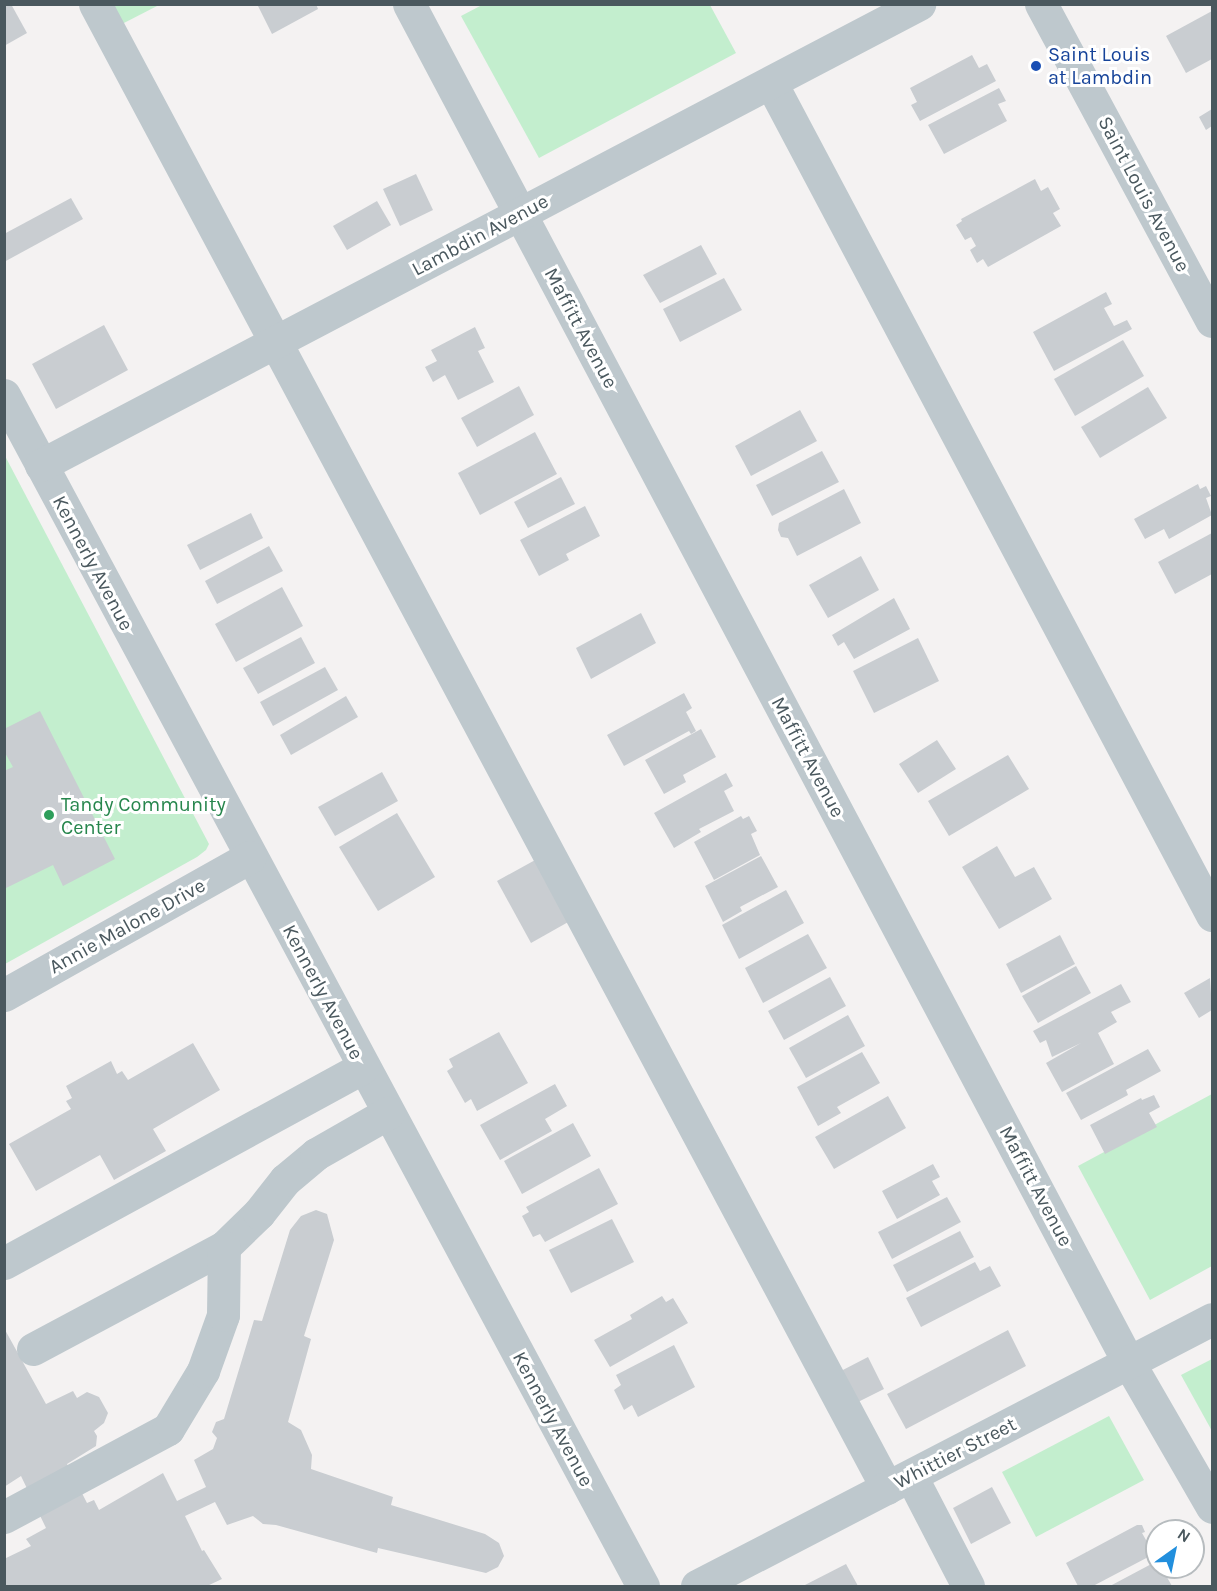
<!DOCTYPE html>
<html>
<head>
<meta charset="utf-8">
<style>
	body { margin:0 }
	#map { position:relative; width:1217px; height:1591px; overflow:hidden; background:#f4f2f2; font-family:Karla,sans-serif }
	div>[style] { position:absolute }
	.green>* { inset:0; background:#c3eece }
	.building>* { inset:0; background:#c9cdd1 }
	.minor>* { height:33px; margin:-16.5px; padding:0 16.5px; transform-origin:16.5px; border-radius:16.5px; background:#bec8cd }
	.dots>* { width:16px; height:16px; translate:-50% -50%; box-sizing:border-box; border:3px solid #fff; border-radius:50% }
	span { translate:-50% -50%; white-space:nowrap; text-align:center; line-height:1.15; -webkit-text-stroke:6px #fff; paint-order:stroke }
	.transit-label { font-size:20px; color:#164399 }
	.left { translate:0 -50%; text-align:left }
	.street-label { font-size:20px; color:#4a585e }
	.leisure-label { font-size:20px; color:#27864d }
	.frame { position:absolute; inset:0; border:6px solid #4a585e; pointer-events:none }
	.north { position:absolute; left:1145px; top:1519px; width:60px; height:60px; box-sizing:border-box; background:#fff; border:2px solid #b7bcbf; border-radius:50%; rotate:33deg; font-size:16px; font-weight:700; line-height:24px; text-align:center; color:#4a585e }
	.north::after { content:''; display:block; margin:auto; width:21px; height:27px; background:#228fdd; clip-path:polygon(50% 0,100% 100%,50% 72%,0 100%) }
</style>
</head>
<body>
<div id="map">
	<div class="green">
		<i style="clip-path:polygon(111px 5px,159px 5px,122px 24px)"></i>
		<i style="clip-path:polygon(482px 5px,710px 5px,736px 53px,539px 158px,461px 16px)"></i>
		<i style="clip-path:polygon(4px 454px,209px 844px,206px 850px,197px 857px,5px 964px)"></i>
		<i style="clip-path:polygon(1212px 1094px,1212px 1266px,1150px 1300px,1078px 1166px)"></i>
		<i style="clip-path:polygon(1212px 1359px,1212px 1431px,1181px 1375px)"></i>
		<i style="clip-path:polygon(1109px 1416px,1144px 1480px,1036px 1537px,1002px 1472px)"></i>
	</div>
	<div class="building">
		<i style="clip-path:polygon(4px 4px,11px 4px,27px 33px,4px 46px)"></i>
		<i style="clip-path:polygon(257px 4px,316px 4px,318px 9px,272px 34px)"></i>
		<i style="clip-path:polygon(1212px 11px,1212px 59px,1186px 73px,1166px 36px)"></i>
		<i style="clip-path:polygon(972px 55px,979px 68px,987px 64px,996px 81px,920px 121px,911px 105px,917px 102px,910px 88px)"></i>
		<i style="clip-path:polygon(999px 88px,1006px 101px,998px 104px,1007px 121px,944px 154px,928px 125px)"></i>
		<i style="clip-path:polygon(1212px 109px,1212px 126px,1206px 130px,1199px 117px)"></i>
		<i style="clip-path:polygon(416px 174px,433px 210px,400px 226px,383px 189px)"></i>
		<i style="clip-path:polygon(1035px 179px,1041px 191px,1048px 187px,1060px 209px,1053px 213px,1061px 226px,988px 267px,983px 259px,977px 263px,970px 250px,976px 246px,971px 237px,965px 240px,956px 225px,962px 221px,961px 219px)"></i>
		<i style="clip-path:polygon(71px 198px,83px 219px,4px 262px,4px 234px)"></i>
		<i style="clip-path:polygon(377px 201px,391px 225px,347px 250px,333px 226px)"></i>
		<i style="clip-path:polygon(701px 245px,717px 274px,660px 303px,643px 275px)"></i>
		<i style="clip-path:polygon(724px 278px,742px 310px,680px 342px,663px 309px)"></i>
		<i style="clip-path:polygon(1106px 292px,1112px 304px,1104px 308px,1114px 326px,1127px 320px,1132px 329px,1054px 371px,1033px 332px)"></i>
		<i style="clip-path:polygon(104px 325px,128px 370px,56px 409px,32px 364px)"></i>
		<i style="clip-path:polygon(475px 327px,485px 348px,478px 351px,494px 382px,458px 400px,445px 375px,433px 382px,425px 367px,437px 361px,431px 350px)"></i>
		<i style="clip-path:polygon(1123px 340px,1144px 376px,1075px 416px,1054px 379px)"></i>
		<i style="clip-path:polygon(519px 386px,534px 415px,477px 447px,461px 418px)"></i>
		<i style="clip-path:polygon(1148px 387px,1167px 418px,1100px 458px,1081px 427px)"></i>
		<i style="clip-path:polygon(800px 410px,817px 441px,751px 476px,735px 446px)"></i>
		<i style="clip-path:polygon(535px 432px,557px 474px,480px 515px,458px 473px)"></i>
		<i style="clip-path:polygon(822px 451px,839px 482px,772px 516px,756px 485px)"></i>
		<i style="clip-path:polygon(561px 477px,575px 504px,528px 528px,514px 502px)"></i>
		<i style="clip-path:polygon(1198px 484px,1200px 489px,1206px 486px,1211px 496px,1206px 498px,1212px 515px,1169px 539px,1164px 529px,1145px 539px,1134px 519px)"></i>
		<i style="clip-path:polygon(844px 489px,861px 523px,797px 556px,788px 538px,781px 537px,778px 530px,779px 523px)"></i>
		<i style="clip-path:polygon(585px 506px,600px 536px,566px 554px,569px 560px,539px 576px,520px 540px)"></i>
		<i style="clip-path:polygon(251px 513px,263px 538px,200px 570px,187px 545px)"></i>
		<i style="clip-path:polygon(1212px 533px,1212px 574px,1175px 594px,1158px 562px)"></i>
		<i style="clip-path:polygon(269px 546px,283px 571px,217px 604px,205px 581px)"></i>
		<i style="clip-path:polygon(861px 556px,879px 590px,828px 618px,809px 585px)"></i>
		<i style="clip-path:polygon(282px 587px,303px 626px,236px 662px,215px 624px)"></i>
		<i style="clip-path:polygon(894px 598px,910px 629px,854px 659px,844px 642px,838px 646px,832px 635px)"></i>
		<i style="clip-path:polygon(641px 613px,656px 643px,591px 679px,576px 648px)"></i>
		<i style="clip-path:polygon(301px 637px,315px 663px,258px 694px,243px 668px)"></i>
		<i style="clip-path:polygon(918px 638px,939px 681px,874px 713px,853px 671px)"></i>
		<i style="clip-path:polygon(325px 667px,338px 690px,273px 726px,260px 702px)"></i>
		<i style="clip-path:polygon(684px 693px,692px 708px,686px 712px,696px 731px,691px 734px,689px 731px,624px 766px,607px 735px)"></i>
		<i style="clip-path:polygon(346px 696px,358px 717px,291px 755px,280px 735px)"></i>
		<i style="clip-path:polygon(40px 711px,115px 859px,63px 886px,53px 865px,4px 889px,4px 771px,13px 767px,4px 751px,4px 729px)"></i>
		<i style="clip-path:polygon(701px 729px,716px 757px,683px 775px,686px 782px,664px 794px,645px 760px)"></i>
		<i style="clip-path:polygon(937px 740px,956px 769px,918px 793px,899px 764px)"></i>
		<i style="clip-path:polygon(1008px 755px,1029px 789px,949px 836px,928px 801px)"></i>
		<i style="clip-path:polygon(382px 772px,398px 801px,335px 836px,318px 807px)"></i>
		<i style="clip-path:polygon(726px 773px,733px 786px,724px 791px,734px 811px,699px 829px,701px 832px,674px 848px,654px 813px)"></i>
		<i style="clip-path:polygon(397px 813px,435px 877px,378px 911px,339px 847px)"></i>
		<i style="clip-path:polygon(741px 816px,743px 819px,749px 816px,757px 831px,751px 834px,760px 855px,714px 880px,694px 842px)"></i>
		<i style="clip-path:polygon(997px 846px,1015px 877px,1034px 867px,1052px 899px,999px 929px,962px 867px)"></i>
		<i style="clip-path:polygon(761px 856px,778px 887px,740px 907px,742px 911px,723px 922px,705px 886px)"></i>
		<i style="clip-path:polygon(537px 859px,570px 921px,531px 943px,497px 881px)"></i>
		<i style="clip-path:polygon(786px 890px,804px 923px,739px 959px,722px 925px)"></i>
		<i style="clip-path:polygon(808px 934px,827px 968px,763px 1003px,745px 968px)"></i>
		<i style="clip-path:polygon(1060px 935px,1075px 964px,1021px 993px,1006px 964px)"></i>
		<i style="clip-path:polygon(1076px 966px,1091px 993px,1038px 1023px,1022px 996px)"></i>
		<i style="clip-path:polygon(830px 977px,846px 1006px,784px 1040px,768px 1011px)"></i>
		<i style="clip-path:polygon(1210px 978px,1212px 1010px,1199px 1018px,1184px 993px)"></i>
		<i style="clip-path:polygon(1121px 984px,1131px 1002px,1111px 1012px,1117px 1022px,1098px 1033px,1114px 1064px,1062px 1092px,1046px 1063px,1081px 1043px,1052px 1057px,1046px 1040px,1040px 1043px,1033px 1031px)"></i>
		<i style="clip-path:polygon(848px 1015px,865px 1046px,806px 1078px,789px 1048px)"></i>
		<i style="clip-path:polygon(499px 1032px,528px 1083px,477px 1111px,471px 1099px,465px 1103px,447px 1071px,453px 1067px,449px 1059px)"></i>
		<i style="clip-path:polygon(193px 1043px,220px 1090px,153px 1129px,166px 1151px,114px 1180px,100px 1155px,36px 1191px,9px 1144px,71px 1109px,66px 1101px,72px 1098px,66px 1086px,111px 1061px,117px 1074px,122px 1071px,128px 1080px)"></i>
		<i style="clip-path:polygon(1148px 1049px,1161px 1071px,1126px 1090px,1128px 1095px,1081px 1120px,1066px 1093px)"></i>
		<i style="clip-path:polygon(862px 1052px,880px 1083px,837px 1107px,841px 1113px,818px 1126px,797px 1087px)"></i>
		<i style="clip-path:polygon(555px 1084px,567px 1106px,545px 1119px,552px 1131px,500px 1160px,480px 1125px)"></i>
		<i style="clip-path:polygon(1154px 1095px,1160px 1107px,1149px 1113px,1157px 1127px,1105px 1154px,1090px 1125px,1141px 1098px,1142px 1100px)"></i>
		<i style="clip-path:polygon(888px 1096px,906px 1128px,834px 1169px,815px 1137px)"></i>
		<i style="clip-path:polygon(573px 1123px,591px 1156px,522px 1194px,504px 1161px)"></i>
		<i style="clip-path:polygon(933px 1164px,940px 1177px,932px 1181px,940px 1195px,897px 1219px,882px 1191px)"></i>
		<i style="clip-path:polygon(599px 1168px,618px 1204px,545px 1242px,540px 1234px,533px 1237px,522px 1216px,529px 1212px,526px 1207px)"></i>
		<i style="clip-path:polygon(947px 1197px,961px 1222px,892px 1259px,878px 1232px)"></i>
		<i style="clip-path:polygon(316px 1210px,327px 1214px,334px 1240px,304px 1336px,311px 1339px,288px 1422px,301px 1430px,312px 1455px,311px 1469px,393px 1497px,391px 1505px,485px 1534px,499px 1543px,504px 1556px,498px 1567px,486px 1573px,378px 1548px,377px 1553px,276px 1525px,263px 1524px,253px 1516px,227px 1525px,215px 1502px,185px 1516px,202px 1551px,204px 1550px,222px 1579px,207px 1586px,4px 1586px,4px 1559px,31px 1546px,26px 1539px,46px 1528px,21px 1476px,4px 1487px,4px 1328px,46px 1404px,73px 1391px,77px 1398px,87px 1392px,99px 1397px,108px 1413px,104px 1423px,94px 1431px,97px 1436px,96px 1446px,67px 1464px,87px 1503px,94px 1500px,99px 1510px,163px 1473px,177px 1501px,206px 1487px,194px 1460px,213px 1449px,217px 1438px,212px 1432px,216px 1422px,224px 1419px,254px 1320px,262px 1321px,290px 1230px,301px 1216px)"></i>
		<i style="clip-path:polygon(612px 1219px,634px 1262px,571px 1293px,549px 1250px)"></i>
		<i style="clip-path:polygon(960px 1231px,974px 1257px,907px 1292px,893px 1265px)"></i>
		<i style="clip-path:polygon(975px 1262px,980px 1271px,990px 1266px,1001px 1286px,921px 1327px,906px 1298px)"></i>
		<i style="clip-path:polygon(662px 1296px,666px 1302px,673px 1298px,688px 1323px,610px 1367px,594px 1340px,632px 1319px,630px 1315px)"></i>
		<i style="clip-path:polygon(1008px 1330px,1026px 1366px,906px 1429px,887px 1394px)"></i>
		<i style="clip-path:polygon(674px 1345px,695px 1387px,638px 1417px,632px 1405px,624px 1410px,614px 1390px,621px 1385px,616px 1375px)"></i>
		<i style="clip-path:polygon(868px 1357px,884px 1389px,856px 1403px,839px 1372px)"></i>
		<i style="clip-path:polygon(992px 1487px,1011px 1523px,971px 1544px,953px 1508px)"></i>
		<i style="clip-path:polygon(1137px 1525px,1142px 1525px,1145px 1532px,1142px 1533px,1154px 1554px,1093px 1586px,1078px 1586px,1066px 1563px)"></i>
		<i style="clip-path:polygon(1157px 1561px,1157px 1567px,1161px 1567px,1172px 1586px,1110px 1586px)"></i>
		<i style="clip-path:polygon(846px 1564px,858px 1586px,803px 1586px)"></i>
	</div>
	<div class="minor">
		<i style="left:95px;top:4px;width:1682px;rotate:61.91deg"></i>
		<i style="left:409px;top:4px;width:1538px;rotate:62.09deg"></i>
		<i style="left:1129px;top:1363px;width:166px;rotate:60deg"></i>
		<i style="left:1041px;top:4px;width:360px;rotate:61.7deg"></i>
		<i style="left:771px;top:83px;width:942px;rotate:62.07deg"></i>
		<i style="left:4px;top:395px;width:1352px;rotate:61.79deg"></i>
		<i style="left:41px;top:465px;width:992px;rotate:-27.7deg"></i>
		<i style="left:4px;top:995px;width:282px;rotate:-29.3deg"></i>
		<i style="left:4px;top:1263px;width:409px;rotate:-28.6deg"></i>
		<i style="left:33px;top:1349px;width:217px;rotate:-28.1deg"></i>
		<i style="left:224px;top:1247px;width:49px;rotate:-44.2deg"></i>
		<i style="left:259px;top:1213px;width:42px;rotate:-51.8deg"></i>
		<i style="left:285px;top:1180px;width:40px;rotate:-40deg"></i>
		<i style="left:316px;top:1154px;width:83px;rotate:-29.7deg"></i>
		<i style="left:911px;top:1476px;width:124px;rotate:62.6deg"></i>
		<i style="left:4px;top:1517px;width:186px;rotate:-28.2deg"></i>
		<i style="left:168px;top:1429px;width:68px;rotate:-58.9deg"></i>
		<i style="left:203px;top:1371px;width:59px;rotate:-70.3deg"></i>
		<i style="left:223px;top:1315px;width:68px;rotate:-89.2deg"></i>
		<i style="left:697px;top:1586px;width:580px;rotate:-27.4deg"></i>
	</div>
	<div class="dots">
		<i style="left:1036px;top:66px;background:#1a4fb4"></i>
		<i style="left:49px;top:815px;background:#2e9e5b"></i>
	</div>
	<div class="transit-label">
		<span class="left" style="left:1048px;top:66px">Saint Louis<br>at Lambdin</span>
	</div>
	<div class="street-label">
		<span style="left:1144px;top:194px;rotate:62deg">Saint Louis Avenue</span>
		<span style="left:480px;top:235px;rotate:-28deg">Lambdin Avenue</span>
		<span style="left:581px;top:328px;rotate:62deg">Maffitt Avenue</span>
		<span style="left:93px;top:563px;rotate:62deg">Kennerly Avenue</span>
		<span style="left:808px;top:757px;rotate:62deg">Maffitt Avenue</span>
		<span style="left:127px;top:926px;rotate:-29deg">Annie Malone Drive</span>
		<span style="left:323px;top:992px;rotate:62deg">Kennerly Avenue</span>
		<span style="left:1036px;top:1186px;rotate:62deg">Maffitt Avenue</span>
		<span style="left:553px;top:1419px;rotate:62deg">Kennerly Avenue</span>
		<span style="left:955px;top:1453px;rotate:-27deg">Whittier Street</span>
	</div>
	<div class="leisure-label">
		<span class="left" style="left:61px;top:816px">Tandy Community<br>Center</span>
	</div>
	<div class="frame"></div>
	<div class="north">N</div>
</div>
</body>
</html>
